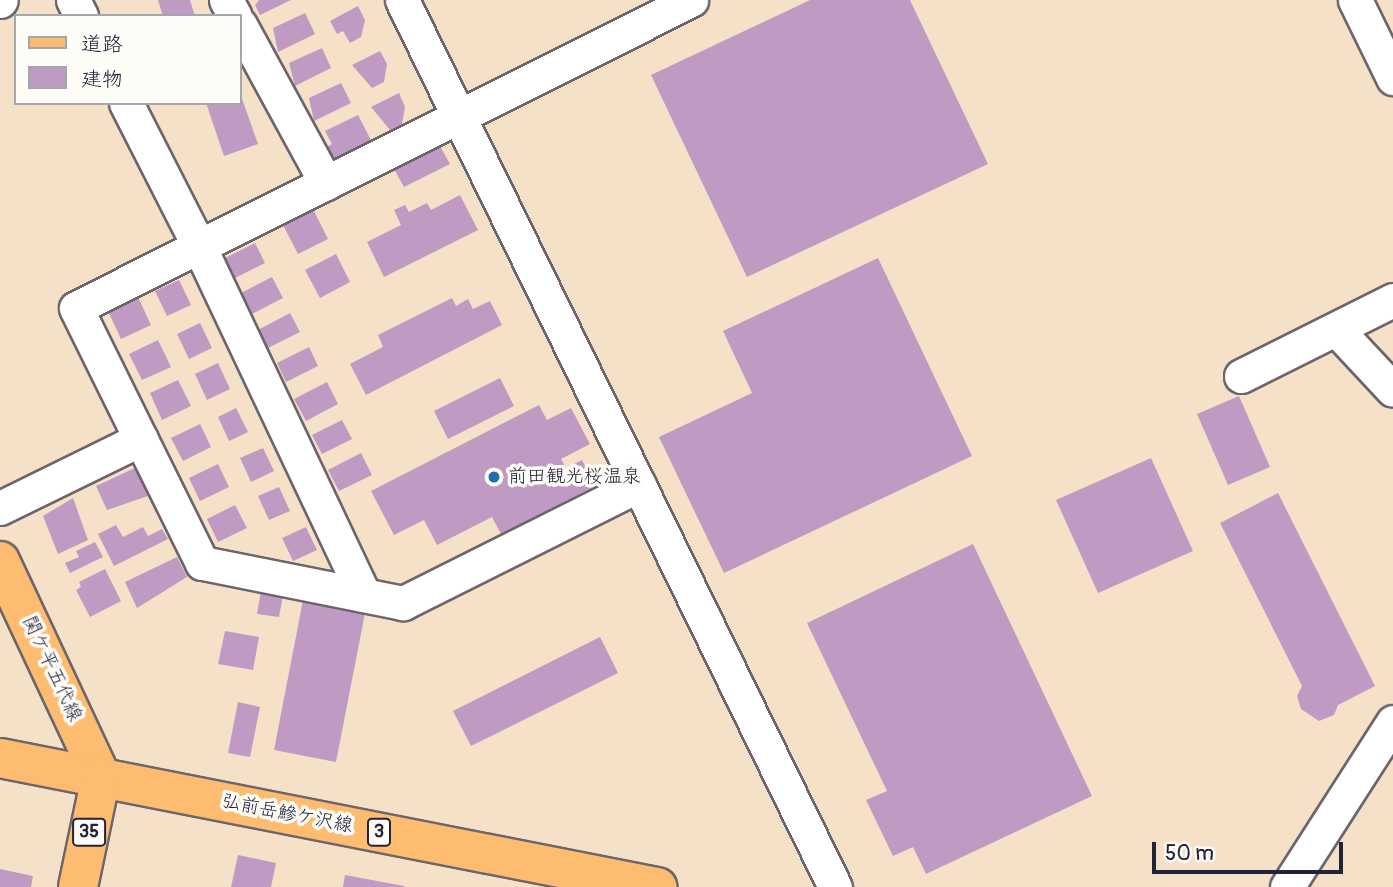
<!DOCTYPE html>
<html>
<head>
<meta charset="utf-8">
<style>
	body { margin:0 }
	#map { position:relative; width:1393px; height:887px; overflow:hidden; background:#f4e1c7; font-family:Pangolin,"Klee One",sans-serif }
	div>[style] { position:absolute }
	.building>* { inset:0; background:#bf9bc4 }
	.roads { filter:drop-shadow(2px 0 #6c656c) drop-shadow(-2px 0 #6c656c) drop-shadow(0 2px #6c656c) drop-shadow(0 -2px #6c656c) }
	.minor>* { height:33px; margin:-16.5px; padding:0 16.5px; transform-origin:16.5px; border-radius:16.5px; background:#fff }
	.major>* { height:38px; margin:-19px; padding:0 19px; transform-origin:19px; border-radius:19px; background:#fdbc70 }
	.dots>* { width:19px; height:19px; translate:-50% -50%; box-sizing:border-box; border:4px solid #fdfcf7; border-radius:50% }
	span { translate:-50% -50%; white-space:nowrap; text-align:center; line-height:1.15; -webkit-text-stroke:7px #fdfcf7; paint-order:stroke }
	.shield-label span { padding:2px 5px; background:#fdfcf7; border:2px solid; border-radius:5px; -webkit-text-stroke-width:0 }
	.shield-label { font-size:18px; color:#22223b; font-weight:700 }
	.poi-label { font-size:19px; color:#22223b }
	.left { translate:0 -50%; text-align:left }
	.street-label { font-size:19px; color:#22223b }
	.legend { position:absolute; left:14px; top:14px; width:228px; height:91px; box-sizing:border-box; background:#fdfcf7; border:2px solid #a5a5ac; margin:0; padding:9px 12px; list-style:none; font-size:21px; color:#22223b }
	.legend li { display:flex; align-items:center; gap:14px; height:35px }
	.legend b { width:35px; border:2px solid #a5a5ac }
	.scale { position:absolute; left:1152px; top:842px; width:191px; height:32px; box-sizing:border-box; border:4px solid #22223b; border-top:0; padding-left:9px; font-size:21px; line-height:24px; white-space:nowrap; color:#22223b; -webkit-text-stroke:5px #fdfcf7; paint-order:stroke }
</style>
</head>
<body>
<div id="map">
	<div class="building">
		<i style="clip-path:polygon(158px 0,190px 0,195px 16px,163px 16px)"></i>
		<i style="clip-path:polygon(259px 0,291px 0,260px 15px,255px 5px)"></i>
		<i style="clip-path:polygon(810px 0,910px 0,988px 164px,747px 277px,651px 75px)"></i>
		<i style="clip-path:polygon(358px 6px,365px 20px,361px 37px,350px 43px,343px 31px,337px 34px,330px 21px)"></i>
		<i style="clip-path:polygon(305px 13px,315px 34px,278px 52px,273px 28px)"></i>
		<i style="clip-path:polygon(322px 48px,331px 68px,295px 86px,289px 63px)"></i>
		<i style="clip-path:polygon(380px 51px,387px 64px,384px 82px,372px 88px,352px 65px)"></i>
		<i style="clip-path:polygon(341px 83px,351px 103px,314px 121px,309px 98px)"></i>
		<i style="clip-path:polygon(240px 93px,258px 144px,224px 156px,206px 103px,240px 103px)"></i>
		<i style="clip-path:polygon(399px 93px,405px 107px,402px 124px,390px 130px,371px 107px)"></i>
		<i style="clip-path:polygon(358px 115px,371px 140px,332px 160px,325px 148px,332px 144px,325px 131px)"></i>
		<i style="clip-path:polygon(440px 146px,450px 164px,404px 187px,394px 169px)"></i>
		<i style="clip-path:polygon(460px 195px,478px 230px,384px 277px,367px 242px,401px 225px,394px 210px,405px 205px,409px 212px,427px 203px,431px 210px)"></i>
		<i style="clip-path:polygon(313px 209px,328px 239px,298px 254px,283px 225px)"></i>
		<i style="clip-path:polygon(255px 243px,265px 263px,233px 279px,223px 259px)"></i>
		<i style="clip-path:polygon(336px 254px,350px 282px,320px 298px,305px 270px)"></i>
		<i style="clip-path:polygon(878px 258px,972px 456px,724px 573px,659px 437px,752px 393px,723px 331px)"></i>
		<i style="clip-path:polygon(272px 277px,283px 298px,252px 314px,241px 293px)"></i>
		<i style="clip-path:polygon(179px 280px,191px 305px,167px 316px,155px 291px)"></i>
		<i style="clip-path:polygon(138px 297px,151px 325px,121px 339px,108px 311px)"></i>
		<i style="clip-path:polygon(452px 298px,456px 306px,468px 299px,473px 309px,490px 301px,502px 325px,366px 395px,350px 364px,383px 347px,378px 335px)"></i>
		<i style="clip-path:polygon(290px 313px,300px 332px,268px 348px,258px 330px)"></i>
		<i style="clip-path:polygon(200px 323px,212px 348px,189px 359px,177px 334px)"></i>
		<i style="clip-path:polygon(158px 340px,171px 367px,142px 380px,129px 354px)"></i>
		<i style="clip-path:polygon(309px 347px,318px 366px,286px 382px,277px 363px)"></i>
		<i style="clip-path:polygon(218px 363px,230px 389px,207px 400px,195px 374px)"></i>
		<i style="clip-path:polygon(500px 378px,514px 406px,448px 439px,434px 411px)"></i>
		<i style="clip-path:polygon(178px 380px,191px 406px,162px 420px,150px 393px)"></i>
		<i style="clip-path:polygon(327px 382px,338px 404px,306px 421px,294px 399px)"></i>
		<i style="clip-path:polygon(1239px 396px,1270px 467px,1228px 485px,1197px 414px)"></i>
		<i style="clip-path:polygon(539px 405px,547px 420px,571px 408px,590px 444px,561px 459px,566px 468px,582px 460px,595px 486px,501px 534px,492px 517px,437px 545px,424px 520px,394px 535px,371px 491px)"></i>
		<i style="clip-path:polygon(236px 408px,248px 432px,229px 441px,218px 417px)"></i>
		<i style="clip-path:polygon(342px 420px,352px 439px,322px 454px,312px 435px)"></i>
		<i style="clip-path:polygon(200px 424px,211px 447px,183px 461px,171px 438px)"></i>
		<i style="clip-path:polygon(263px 448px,274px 471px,251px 482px,240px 458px)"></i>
		<i style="clip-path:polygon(361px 453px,372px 475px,339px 491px,328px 470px)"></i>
		<i style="clip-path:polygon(1151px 458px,1193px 551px,1098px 593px,1056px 500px)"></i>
		<i style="clip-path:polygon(218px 464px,229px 487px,200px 501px,189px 478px)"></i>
		<i style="clip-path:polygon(137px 467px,151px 495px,107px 510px,96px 486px)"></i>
		<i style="clip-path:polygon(279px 487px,290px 511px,269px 520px,258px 496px)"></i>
		<i style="clip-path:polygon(1278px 493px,1375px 686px,1338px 705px,1334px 715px,1319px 721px,1301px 709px,1297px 696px,1302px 686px,1220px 523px)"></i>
		<i style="clip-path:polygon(73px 498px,88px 540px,58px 554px,43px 516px)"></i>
		<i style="clip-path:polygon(235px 505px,247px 528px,218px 542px,207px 519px)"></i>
		<i style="clip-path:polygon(116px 525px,123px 537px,143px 527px,148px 536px,162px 529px,168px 539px,114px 566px,98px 534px)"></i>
		<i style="clip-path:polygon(306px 527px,317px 550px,293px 561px,282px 538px)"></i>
		<i style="clip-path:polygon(95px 542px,103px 557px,70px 573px,65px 563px,79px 557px,76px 551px)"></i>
		<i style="clip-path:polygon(973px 544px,1092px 796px,926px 874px,913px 847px,893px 856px,866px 800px,887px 791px,807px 623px)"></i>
		<i style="clip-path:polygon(177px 557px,187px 577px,137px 608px,125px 582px)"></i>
		<i style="clip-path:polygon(105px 569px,121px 601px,90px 617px,76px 590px,81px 587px,79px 582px)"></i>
		<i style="clip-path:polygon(261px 591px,283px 595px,279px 617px,257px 614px)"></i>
		<i style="clip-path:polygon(303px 600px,365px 613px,336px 762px,274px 750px)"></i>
		<i style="clip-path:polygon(225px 631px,259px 637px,253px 670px,218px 664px)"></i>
		<i style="clip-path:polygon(600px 637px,618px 673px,471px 746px,453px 711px)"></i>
		<i style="clip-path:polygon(238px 702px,260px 707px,250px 757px,228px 753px)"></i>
		<i style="clip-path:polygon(238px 855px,276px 863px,271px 887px,231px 887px)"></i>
		<i style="clip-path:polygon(0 869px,33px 876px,31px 887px,0 887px)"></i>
		<i style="clip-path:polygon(345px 875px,404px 886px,404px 887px,343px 887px)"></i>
	</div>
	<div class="roads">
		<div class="minor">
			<i style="left:73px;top:0;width:18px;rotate:63deg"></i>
			<i style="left:226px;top:0;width:18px;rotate:61deg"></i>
			<i style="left:402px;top:0;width:987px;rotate:63.98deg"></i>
			<i style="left:1355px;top:0;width:87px;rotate:64deg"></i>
			<i style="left:0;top:1px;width:1px;rotate:-45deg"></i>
			<i style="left:240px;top:25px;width:180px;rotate:61.4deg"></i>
			<i style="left:126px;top:103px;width:161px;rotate:63deg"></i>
			<i style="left:199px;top:246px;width:386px;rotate:64.7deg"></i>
			<i style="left:1336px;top:329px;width:83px;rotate:46.9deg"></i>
			<i style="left:1241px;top:376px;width:170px;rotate:-26.6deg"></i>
			<i style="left:639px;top:485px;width:264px;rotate:153.4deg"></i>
			<i style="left:403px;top:603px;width:205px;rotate:-168.7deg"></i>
			<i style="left:202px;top:563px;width:284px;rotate:-116.3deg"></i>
			<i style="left:76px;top:308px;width:688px;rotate:-26.6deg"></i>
			<i style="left:0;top:508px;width:157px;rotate:-26.1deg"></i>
			<i style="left:1287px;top:887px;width:196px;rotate:-57.3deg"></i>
		</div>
		<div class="major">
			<i style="left:0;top:561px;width:238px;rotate:64.9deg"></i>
			<i style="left:0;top:758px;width:670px;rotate:11.11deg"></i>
			<i style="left:78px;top:887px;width:112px;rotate:-78.2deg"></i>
		</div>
	</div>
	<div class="dots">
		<i style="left:494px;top:477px;background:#1f6fb2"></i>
	</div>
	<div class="shield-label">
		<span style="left:89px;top:832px">35</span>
		<span style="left:379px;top:832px">3</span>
	</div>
	<div class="poi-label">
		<span class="left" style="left:508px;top:477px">前田観光桜温泉</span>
	</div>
	<div class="street-label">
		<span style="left:52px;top:669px;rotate:65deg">関ケ平五代線</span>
		<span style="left:287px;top:814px;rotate:11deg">弘前岳鰺ケ沢線</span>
	</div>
	<ul class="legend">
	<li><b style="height:9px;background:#fdbc70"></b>道路</li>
	<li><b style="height:19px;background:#bf9bc4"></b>建物</li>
	</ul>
	<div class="scale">50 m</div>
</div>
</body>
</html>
